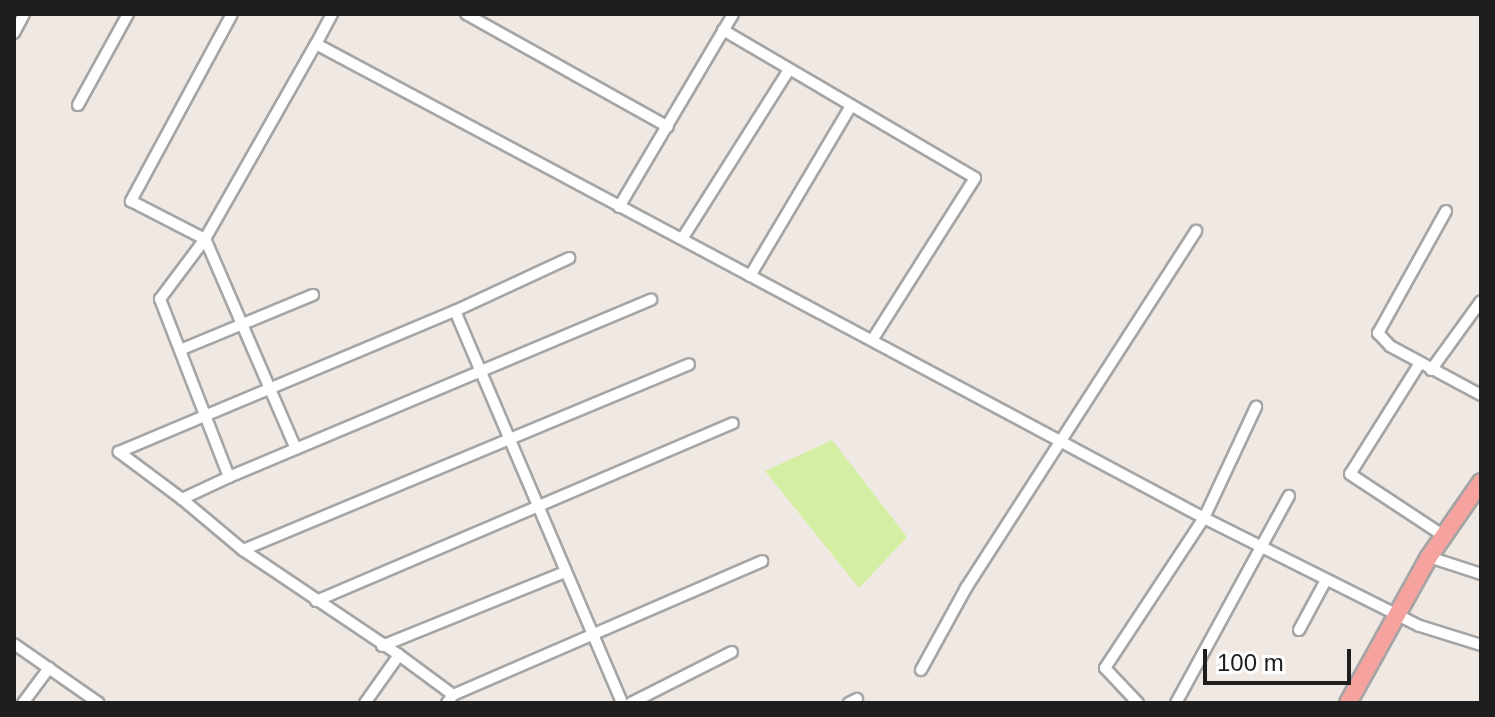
<!DOCTYPE html>
<html>
<head>
<meta charset="utf-8">
<style>
	body { margin:0 }
	#map { position:relative; width:1495px; height:717px; overflow:hidden; background:#f0e9e3; font-family:Helvetica,sans-serif }
	div>[style] { position:absolute }
	.grass>* { inset:0; background:#d4efa4 }
	.roads { filter:drop-shadow(2px 0 #a5a5a5) drop-shadow(-2px 0 #a5a5a5) drop-shadow(0 2px #a5a5a5) drop-shadow(0 -2px #a5a5a5) }
	.minor>* { height:10px; margin:-5px; padding:0 5px; transform-origin:5px; border-radius:5px; background:#fff }
	.trunk>* { height:16px; margin:-8px; padding:0 8px; transform-origin:8px; border-radius:8px; background:#f6a3a0 }
	span { translate:-50% -50%; white-space:nowrap; text-align:center; line-height:1.15; -webkit-text-stroke:6px #fff; paint-order:stroke }
	.frame { position:absolute; inset:0; border:16px solid #1e1e1e; pointer-events:none }
	.scale { position:absolute; left:1203px; top:649px; width:148px; height:36px; box-sizing:border-box; border:4px solid #1e1e1e; border-top:0; padding-left:10px; font-size:24px; line-height:28px; white-space:nowrap; color:#1e1e1e; -webkit-text-stroke:6px #fff; paint-order:stroke }
</style>
</head>
<body>
<div id="map">
	<div class="grass">
		<i style="clip-path:polygon(832px 440px,907px 537px,859px 588px,765px 471px)"></i>
	</div>
	<div class="roads">
		<div class="minor">
			<i style="left:232px;top:14px;width:213px;rotate:118.4deg"></i>
			<i style="left:131px;top:201px;width:83px;rotate:27.2deg"></i>
			<i style="left:205px;top:239px;width:75px;rotate:126.9deg"></i>
			<i style="left:160px;top:299px;width:191px;rotate:68.8deg"></i>
			<i style="left:229px;top:477px;width:52px;rotate:154.9deg"></i>
			<i style="left:182px;top:499px;width:80px;rotate:39.9deg"></i>
			<i style="left:243px;top:550px;width:188px;rotate:33.9deg"></i>
			<i style="left:399px;top:655px;width:59px;rotate:125.3deg"></i>
			<i style="left:332px;top:14px;width:34px;rotate:118deg"></i>
			<i style="left:316px;top:44px;width:1007px;rotate:28.09deg"></i>
			<i style="left:1204px;top:518px;width:241px;rotate:26.6deg"></i>
			<i style="left:1420px;top:626px;width:64px;rotate:17.3deg"></i>
			<i style="left:466px;top:14px;width:231px;rotate:29.2deg"></i>
			<i style="left:723px;top:30px;width:292px;rotate:30.4deg"></i>
			<i style="left:975px;top:178px;width:192px;rotate:122.4deg"></i>
			<i style="left:14px;top:33px;width:21px;rotate:-62deg"></i>
			<i style="left:78px;top:105px;width:104px;rotate:-61.2deg"></i>
			<i style="left:619px;top:207px;width:224px;rotate:-59.4deg"></i>
			<i style="left:1446px;top:211px;width:140px;rotate:119.1deg"></i>
			<i style="left:1378px;top:333px;width:18px;rotate:47deg"></i>
			<i style="left:1390px;top:346px;width:103px;rotate:28.3deg"></i>
			<i style="left:682px;top:239px;width:200px;rotate:-57.7deg"></i>
			<i style="left:750px;top:276px;width:198px;rotate:-59.3deg"></i>
			<i style="left:455px;top:311px;width:126px;rotate:-24.9deg"></i>
			<i style="left:180px;top:350px;width:144px;rotate:-22.5deg"></i>
			<i style="left:1420px;top:363px;width:131px;rotate:122.2deg"></i>
			<i style="left:1350px;top:474px;width:113px;rotate:33.4deg"></i>
			<i style="left:1431px;top:370px;width:85px;rotate:-54.1deg"></i>
			<i style="left:296px;top:449px;width:229px;rotate:-113.4deg"></i>
			<i style="left:205px;top:239px;width:224px;rotate:-60.4deg"></i>
			<i style="left:229px;top:477px;width:458px;rotate:-22.8deg"></i>
			<i style="left:182px;top:499px;width:79px;rotate:-143.3deg"></i>
			<i style="left:119px;top:452px;width:364px;rotate:-22.8deg"></i>
			<i style="left:455px;top:311px;width:426px;rotate:66.9deg"></i>
			<i style="left:243px;top:550px;width:483px;rotate:-22.6deg"></i>
			<i style="left:1429px;top:557px;width:55px;rotate:18.1deg"></i>
			<i style="left:316px;top:601px;width:453px;rotate:-23.1deg"></i>
			<i style="left:1299px;top:630px;width:57px;rotate:-61.6deg"></i>
			<i style="left:14px;top:644px;width:103px;rotate:34.8deg"></i>
			<i style="left:382px;top:646px;width:197px;rotate:-22deg"></i>
			<i style="left:399px;top:655px;width:67px;rotate:36.5deg"></i>
			<i style="left:921px;top:670px;width:94px;rotate:-61.2deg"></i>
			<i style="left:966px;top:588px;width:425px;rotate:-57.2deg"></i>
			<i style="left:23px;top:703px;width:44px;rotate:-53.4deg"></i>
			<i style="left:447px;top:703px;width:10px;rotate:-53deg"></i>
			<i style="left:453px;top:695px;width:337px;rotate:-23.4deg"></i>
			<i style="left:631px;top:703px;width:113px;rotate:-26.8deg"></i>
			<i style="left:849px;top:703px;width:9px;rotate:-27deg"></i>
			<i style="left:1138px;top:703px;width:48px;rotate:-133.3deg"></i>
			<i style="left:1105px;top:668px;width:180px;rotate:-56.6deg"></i>
			<i style="left:1204px;top:518px;width:123px;rotate:-64.9deg"></i>
			<i style="left:1176px;top:703px;width:236px;rotate:-61.4deg"></i>
		</div>
		<div class="trunk">
			<i style="left:1348px;top:703px;width:167px;rotate:-61deg"></i>
			<i style="left:1429px;top:557px;width:91px;rotate:-55.3deg"></i>
		</div>
	</div>
	<div class="frame"></div>
	<div class="scale">100 m</div>
</div>
</body>
</html>
